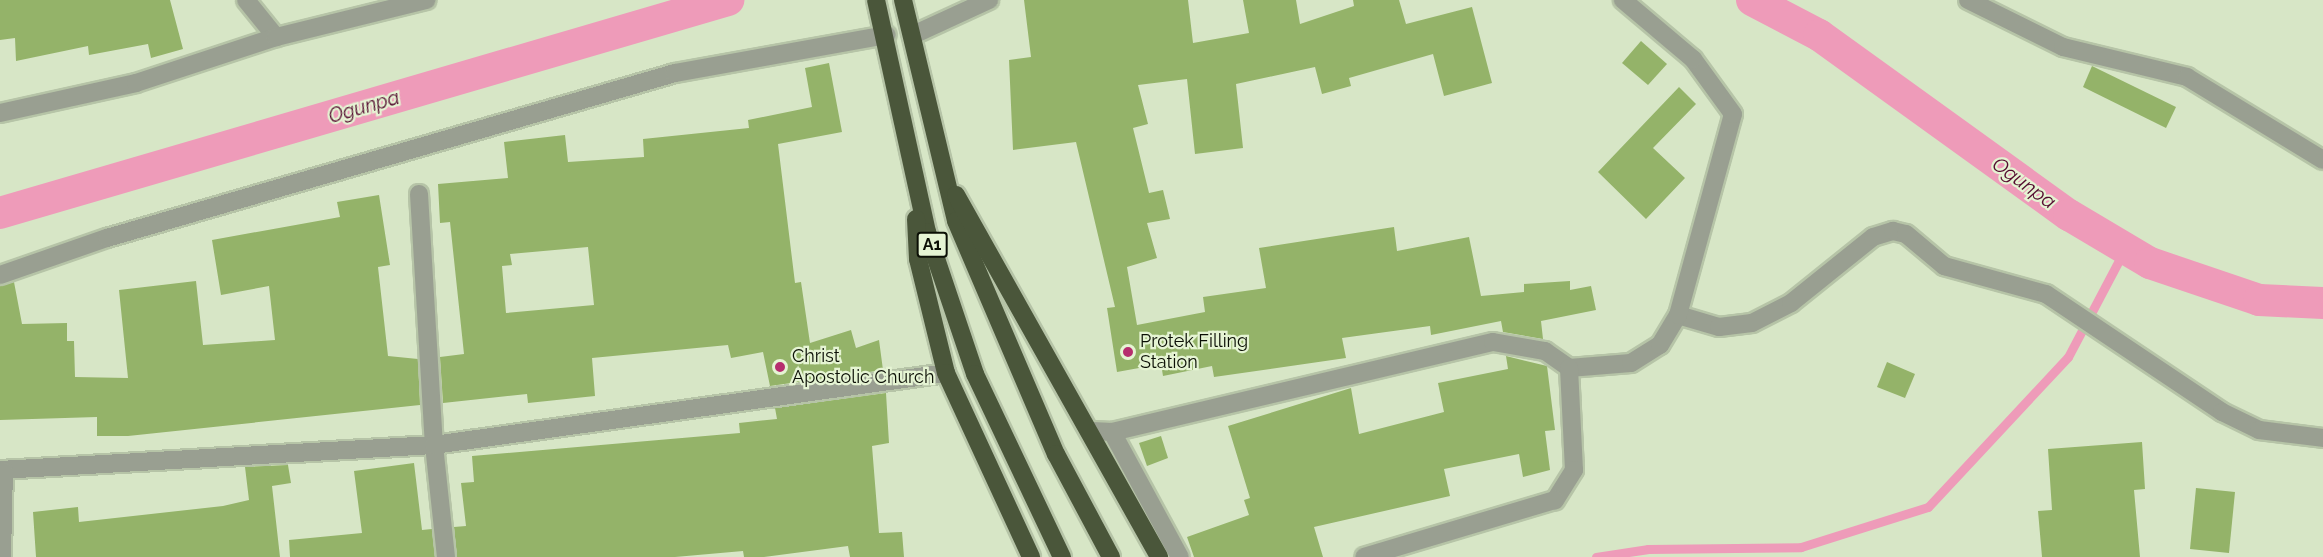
<!DOCTYPE html>
<html>
<head>
<meta charset="utf-8">
<style>
	body { margin:0 }
	#map { position:relative; width:2323px; height:557px; overflow:hidden; background:#d7e6c6; font-family:Raleway,sans-serif }
	div>[style] { position:absolute }
	.stream>* { height:9px; margin:-4.5px; padding:0 4.5px; transform-origin:4.5px; border-radius:4.5px; background:#ee9bb9 }
	.canal>* { height:32px; margin:-16px; padding:0 16px; transform-origin:16px; border-radius:16px; background:#ee9bb9 }
	.building>* { inset:0; background:#94b369 }
	.roads { filter:drop-shadow(2px 0 #b6c4a7) drop-shadow(-2px 0 #b6c4a7) drop-shadow(0 2px #b6c4a7) drop-shadow(0 -2px #b6c4a7) }
	.street>* { height:18px; margin:-9px; padding:0 9px; transform-origin:9px; border-radius:9px; background:#999f91 }
	.highway>* { height:18px; margin:-9px; padding:0 9px; transform-origin:9px; border-radius:9px; background:#4a563a }
	.dots>* { width:16px; height:16px; translate:-50% -50%; box-sizing:border-box; border:3px solid #e5f4d3; border-radius:50% }
	span { translate:-50% -50%; white-space:nowrap; text-align:center; line-height:1.15; -webkit-text-stroke:4.5px #e5f4d3; paint-order:stroke }
	.shield-label span { padding:2px 4px; background:#e5f4d3; border:2px solid; border-radius:4px; -webkit-text-stroke-width:0 }
	.shield-label { font-size:16px; color:#0b0f05; font-weight:700 }
	.poi-label { font-size:18px; color:#0b0f05 }
	.left { translate:0 -50%; text-align:left }
	.water-label { font-size:20px; color:#550c30; font-style:italic }
</style>
</head>
<body>
<div id="map">
	<div class="stream">
		<i style="left:1596px;top:557px;width:53px;rotate:-8.7deg"></i>
		<i style="left:1648px;top:549px;width:153px;rotate:-0.7deg"></i>
		<i style="left:1801px;top:547px;width:133px;rotate:-17.5deg"></i>
		<i style="left:1928px;top:507px;width:205px;rotate:-47deg"></i>
		<i style="left:2068px;top:357px;width:122px;rotate:-62.2deg"></i>
	</div>
	<div class="canal">
		<i style="left:1752px;top:0;width:76px;rotate:27.6deg"></i>
		<i style="left:1819px;top:35px;width:308px;rotate:35.8deg"></i>
		<i style="left:2069px;top:215px;width:94px;rotate:30.7deg"></i>
		<i style="left:2150px;top:263px;width:115px;rotate:18.7deg"></i>
		<i style="left:2259px;top:300px;width:64px;rotate:2.7deg"></i>
		<i style="left:0;top:213px;width:759px;rotate:-16.31deg"></i>
	</div>
	<div class="building">
		<i style="clip-path:polygon(0 0,170px 0,183px 49px,151px 58px,148px 44px,89px 55px,88px 46px,16px 61px,15px 38px,0 40px)"></i>
		<i style="clip-path:polygon(1024px 0,1188px 0,1193px 43px,1249px 33px,1243px 0,1296px 0,1300px 24px,1354px 6px,1353px 0,1399px 0,1406px 24px,1472px 7px,1492px 83px,1444px 96px,1433px 54px,1349px 78px,1351px 86px,1322px 94px,1315px 67px,1236px 84px,1243px 148px,1195px 154px,1187px 79px,1138px 85px,1148px 124px,1133px 128px,1149px 193px,1163px 190px,1170px 219px,1147px 223px,1157px 258px,1127px 267px,1137px 325px,1205px 312px,1203px 297px,1266px 288px,1259px 248px,1394px 227px,1397px 251px,1469px 237px,1481px 296px,1524px 292px,1524px 284px,1570px 281px,1570px 290px,1591px 286px,1596px 310px,1541px 321px,1543px 339px,1503px 332px,1501px 321px,1431px 335px,1430px 326px,1342px 338px,1346px 358px,1214px 377px,1212px 366px,1163px 376px,1161px 364px,1117px 372px,1107px 308px,1115px 307px,1076px 142px,1013px 150px,1009px 60px,1031px 57px)"></i>
		<i style="clip-path:polygon(1641px 41px,1667px 64px,1648px 85px,1622px 63px)"></i>
		<i style="clip-path:polygon(evenodd,829px 63px,842px 132px,778px 144px,795px 283px,801px 282px,810px 343px,851px 330px,856px 348px,879px 340px,883px 370px,770px 386px,763px 352px,731px 358px,728px 345px,592px 358px,595px 396px,528px 403px,527px 394px,443px 403px,440px 357px,464px 354px,450px 222px,440px 223px,438px 184px,508px 178px,504px 142px,565px 135px,568px 162px,644px 157px,643px 139px,749px 128px,748px 120px,812px 107px,805px 68px,829px 63px,588px 247px,594px 305px,506px 313px,502px 266px,512px 265px,510px 254px,588px 247px)"></i>
		<i style="clip-path:polygon(2092px 66px,2176px 107px,2166px 128px,2083px 87px)"></i>
		<i style="clip-path:polygon(1679px 87px,1696px 104px,1653px 148px,1685px 178px,1646px 219px,1598px 172px)"></i>
		<i style="clip-path:polygon(379px 195px,390px 265px,378px 267px,388px 356px,418px 359px,420px 405px,128px 436px,97px 436px,97px 417px,0 420px,0 286px,14px 282px,22px 324px,67px 323px,67px 341px,74px 341px,75px 377px,128px 378px,119px 290px,196px 281px,203px 345px,275px 340px,269px 286px,221px 295px,212px 240px,340px 217px,337px 202px)"></i>
		<i style="clip-path:polygon(1506px 356px,1547px 366px,1555px 430px,1545px 431px,1550px 470px,1523px 477px,1519px 454px,1444px 469px,1450px 496px,1314px 527px,1323px 557px,1194px 557px,1187px 537px,1249px 515px,1244px 500px,1250px 498px,1228px 426px,1351px 388px,1359px 434px,1444px 412px,1438px 383px,1508px 369px)"></i>
		<i style="clip-path:polygon(1887px 362px,1915px 374px,1905px 398px,1877px 387px)"></i>
		<i style="clip-path:polygon(886px 393px,889px 443px,872px 446px,879px 533px,902px 532px,904px 557px,850px 557px,848px 546px,764px 557px,744px 557px,743px 551px,675px 557px,457px 557px,454px 527px,466px 526px,461px 483px,474px 482px,472px 456px,740px 433px,739px 423px,777px 419px,775px 408px)"></i>
		<i style="clip-path:polygon(1161px 436px,1168px 458px,1147px 466px,1139px 443px)"></i>
		<i style="clip-path:polygon(2142px 442px,2145px 489px,2134px 490px,2140px 557px,2042px 557px,2038px 511px,2052px 510px,2048px 449px)"></i>
		<i style="clip-path:polygon(414px 463px,422px 530px,432px 529px,435px 557px,290px 557px,289px 540px,362px 533px,354px 471px)"></i>
		<i style="clip-path:polygon(288px 465px,291px 483px,272px 486px,280px 557px,36px 557px,33px 512px,78px 507px,79px 522px,223px 506px,249px 500px,245px 467px)"></i>
		<i style="clip-path:polygon(2196px 488px,2235px 492px,2229px 553px,2190px 549px)"></i>
	</div>
	<div class="roads">
		<div class="street">
			<i style="left:246px;top:0;width:48px;rotate:51deg"></i>
			<i style="left:1968px;top:0;width:106px;rotate:26.3deg"></i>
			<i style="left:2063px;top:47px;width:128px;rotate:13.6deg"></i>
			<i style="left:2187px;top:77px;width:159px;rotate:31.4deg"></i>
			<i style="left:913px;top:35px;width:84px;rotate:-24.7deg"></i>
			<i style="left:0;top:113px;width:139px;rotate:-12.4deg"></i>
			<i style="left:136px;top:83px;width:147px;rotate:-18.2deg"></i>
			<i style="left:276px;top:37px;width:155px;rotate:-13.8deg"></i>
			<i style="left:419px;top:194px;width:251px;rotate:86.6deg"></i>
			<i style="left:434px;top:445px;width:113px;rotate:83.9deg"></i>
			<i style="left:0;top:275px;width:113px;rotate:-19.1deg"></i>
			<i style="left:107px;top:238px;width:591px;rotate:-16.2deg"></i>
			<i style="left:675px;top:73px;width:215px;rotate:-10.2deg"></i>
			<i style="left:1678px;top:315px;width:43px;rotate:16.3deg"></i>
			<i style="left:1719px;top:327px;width:33px;rotate:-7deg"></i>
			<i style="left:1752px;top:323px;width:44px;rotate:-27.1deg"></i>
			<i style="left:1791px;top:303px;width:105px;rotate:-38.8deg"></i>
			<i style="left:1873px;top:237px;width:21px;rotate:-17deg"></i>
			<i style="left:1893px;top:231px;width:13px;rotate:13deg"></i>
			<i style="left:1906px;top:234px;width:50px;rotate:40.1deg"></i>
			<i style="left:1944px;top:266px;width:106px;rotate:15.4deg"></i>
			<i style="left:2046px;top:294px;width:212px;rotate:33.8deg"></i>
			<i style="left:2222px;top:412px;width:41px;rotate:25.9deg"></i>
			<i style="left:2259px;top:430px;width:64px;rotate:7.1deg"></i>
			<i style="left:1569px;top:368px;width:62px;rotate:-4.6deg"></i>
			<i style="left:1631px;top:363px;width:34px;rotate:-32deg"></i>
			<i style="left:1660px;top:345px;width:35px;rotate:-59deg"></i>
			<i style="left:1678px;top:315px;width:208px;rotate:-74.7deg"></i>
			<i style="left:1733px;top:114px;width:68px;rotate:-126deg"></i>
			<i style="left:1693px;top:59px;width:92px;rotate:-139.9deg"></i>
			<i style="left:1092px;top:431px;width:20px;rotate:3deg"></i>
			<i style="left:1112px;top:432px;width:391px;rotate:-13.3deg"></i>
			<i style="left:1493px;top:342px;width:53px;rotate:9.8deg"></i>
			<i style="left:1545px;top:351px;width:29px;rotate:35deg"></i>
			<i style="left:1569px;top:368px;width:102px;rotate:87.2deg"></i>
			<i style="left:1574px;top:470px;width:36px;rotate:122deg"></i>
			<i style="left:1555px;top:500px;width:199px;rotate:163.4deg"></i>
			<i style="left:1112px;top:432px;width:142px;rotate:61.5deg"></i>
			<i style="left:0;top:470px;width:435px;rotate:-3.3deg"></i>
			<i style="left:434px;top:445px;width:517px;rotate:-8deg"></i>
			<i style="left:2px;top:557px;width:86px;rotate:-88.7deg"></i>
		</div>
		<div class="highway">
			<i style="left:876px;top:0;width:238px;rotate:77.6deg"></i>
			<i style="left:927px;top:232px;width:150px;rotate:71.3deg"></i>
			<i style="left:975px;top:374px;width:203px;rotate:64.6deg"></i>
			<i style="left:903px;top:0;width:227px;rotate:76.5deg"></i>
			<i style="left:956px;top:221px;width:254px;rotate:66.8deg"></i>
			<i style="left:1056px;top:454px;width:117px;rotate:61.9deg"></i>
			<i style="left:956px;top:195px;width:415px;rotate:60.7deg"></i>
			<i style="left:916px;top:219px;width:40px;rotate:87.1deg"></i>
			<i style="left:918px;top:259px;width:117px;rotate:76.2deg"></i>
			<i style="left:946px;top:373px;width:203px;rotate:65.2deg"></i>
		</div>
	</div>
	<div class="dots">
		<i style="left:1128px;top:352px;background:#b62e6e"></i>
		<i style="left:780px;top:367px;background:#b62e6e"></i>
	</div>
	<div class="shield-label">
		<span style="left:932px;top:245px">A1</span>
	</div>
	<div class="poi-label">
		<span class="left" style="left:1140px;top:352px">Protek Filling<br>Station</span>
		<span class="left" style="left:792px;top:367px">Christ<br>Apostolic Church</span>
	</div>
	<div class="water-label">
		<span style="left:364px;top:107px;rotate:-16deg">Ogunpa</span>
		<span style="left:2024px;top:183px;rotate:36deg">Ogunpa</span>
	</div>
</div>
</body>
</html>
